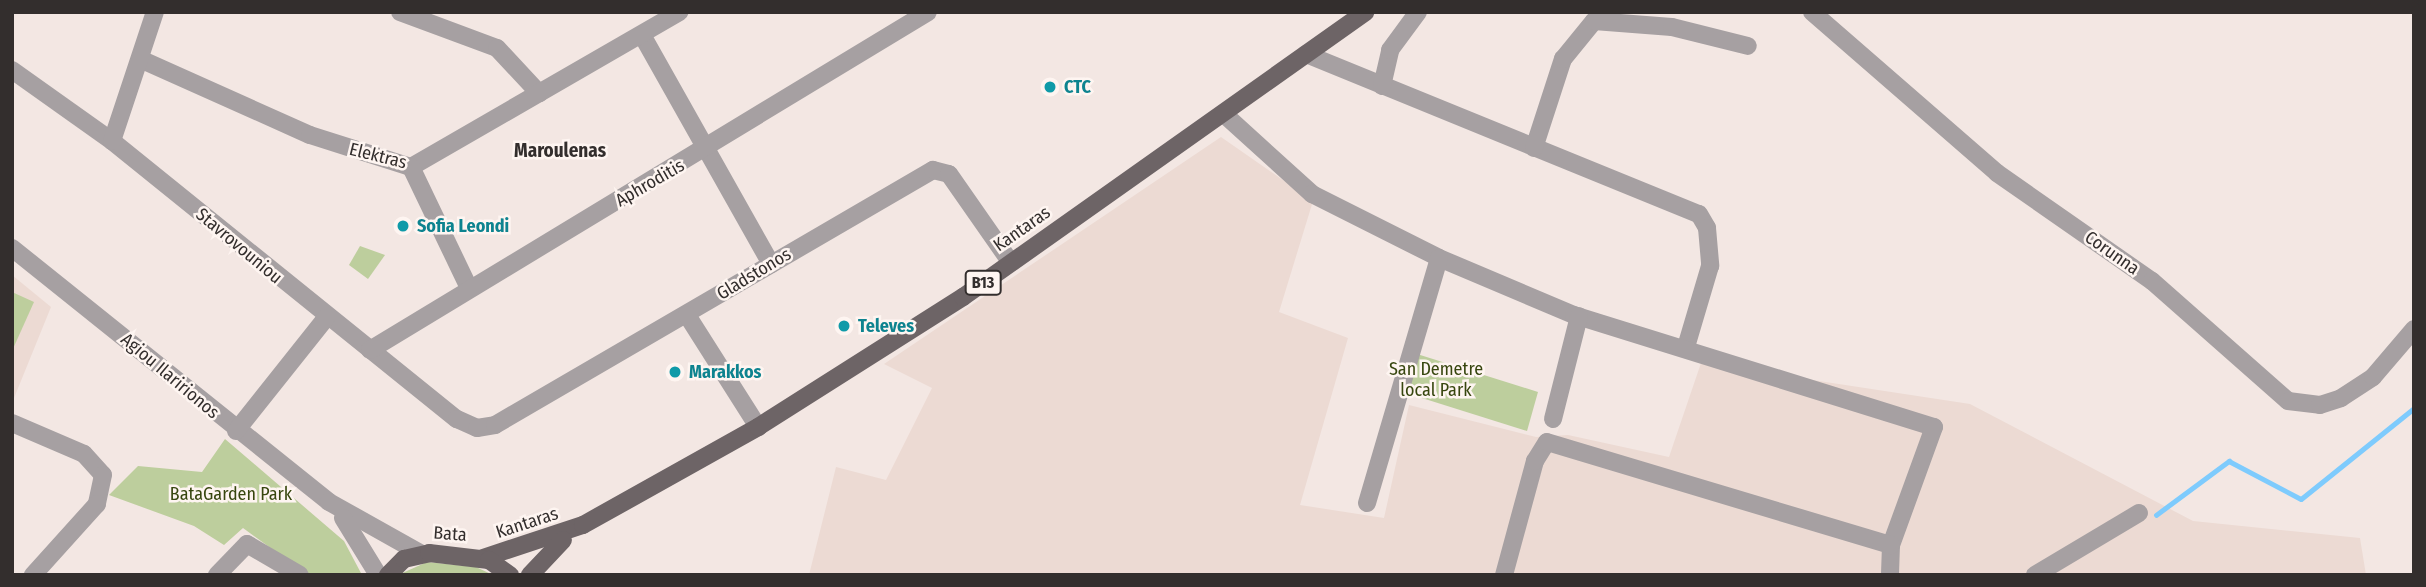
<!DOCTYPE html>
<html>
<head>
<meta charset="utf-8">
<style>
	body { margin:0 }
	#map { position:relative; width:2426px; height:587px; overflow:hidden; background:#f3e7e3; font-family:"Fira Sans Condensed",sans-serif }
	div>[style] { position:absolute }
	.built>* { inset:0; background:#ecdad3 }
	.green>* { inset:0; background:#bdce9d }
	.stream>* { height:4.5px; margin:-2.25px; padding:0 2.25px; transform-origin:2.25px; border-radius:2.25px; background:#7ecbfd }
	.minor>* { height:18px; margin:-9px; padding:0 9px; transform-origin:9px; border-radius:9px; background:#a6a0a2 }
	.major>* { height:18px; margin:-9px; padding:0 9px; transform-origin:9px; border-radius:9px; background:#6d6466 }
	.dots>* { width:19px; height:19px; translate:-50% -50%; box-sizing:border-box; border:4px solid #fef5f1; border-radius:50% }
	span { translate:-50% -50%; white-space:nowrap; text-align:center; line-height:1.15; -webkit-text-stroke:5px #fef5f1; paint-order:stroke }
	.shield-label span { padding:2px 5px; background:#fef5f1; border:2px solid; border-radius:5px; -webkit-text-stroke-width:0 }
	.shield-label { font-size:16px; color:#332e2d; font-weight:700 }
	.culture-label { font-size:18px; color:#0d838f; font-weight:700 }
	.left { translate:0 -50%; text-align:left }
	.street-label { font-size:18px; color:#332e2d }
	.park-label { font-size:18px; color:#37460e }
	.neighbourhood-label { font-size:19px; color:#332e2d; font-weight:700 }
	.frame { position:absolute; inset:0; border:14px solid #332e2d; pointer-events:none }
</style>
</head>
<body>
<div id="map">
	<div class="built">
		<i style="clip-path:polygon(1221px 137px,1313px 201px,1279px 312px,1348px 338px,1300px 505px,1384px 518px,1409px 405px,1536px 437px,1568px 435px,1669px 457px,1701px 363px,1970px 404px,2193px 521px,2360px 538px,2366px 575px,809px 575px,836px 467px,886px 480px,932px 388px,884px 364px)"></i>
		<i style="clip-path:polygon(12px 275px,51px 307px,14px 398px,12px 398px)"></i>
	</div>
	<div class="green">
		<i style="clip-path:polygon(360px 246px,385px 255px,368px 279px,349px 265px)"></i>
		<i style="clip-path:polygon(12px 292px,34px 302px,12px 351px)"></i>
		<i style="clip-path:polygon(1417px 354px,1538px 392px,1527px 431px,1406px 393px)"></i>
		<i style="clip-path:polygon(225px 439px,344px 541px,362px 575px,308px 575px,243px 528px,224px 545px,194px 526px,109px 495px,138px 466px,202px 472px)"></i>
		<i style="clip-path:polygon(427px 562px,476px 567px,493px 575px,398px 575px)"></i>
	</div>
	<div class="stream">
		<i style="left:2156px;top:515px;width:91px;rotate:-36.5deg"></i>
		<i style="left:2229px;top:461px;width:81px;rotate:27.8deg"></i>
		<i style="left:2301px;top:499px;width:145px;rotate:-38.8deg"></i>
	</div>
	<div class="minor">
		<i style="left:400px;top:12px;width:103px;rotate:20.4deg"></i>
		<i style="left:497px;top:48px;width:62px;rotate:47deg"></i>
		<i style="left:1812px;top:12px;width:245px;rotate:41deg"></i>
		<i style="left:1997px;top:173px;width:189px;rotate:34.9deg"></i>
		<i style="left:2152px;top:281px;width:181px;rotate:41.4deg"></i>
		<i style="left:2288px;top:401px;width:32px;rotate:7deg"></i>
		<i style="left:2320px;top:405px;width:22px;rotate:-18deg"></i>
		<i style="left:2341px;top:398px;width:38px;rotate:-33deg"></i>
		<i style="left:2373px;top:377px;width:63px;rotate:-49.5deg"></i>
		<i style="left:642px;top:35px;width:263px;rotate:60.6deg"></i>
		<i style="left:1306px;top:54px;width:424px;rotate:22.2deg"></i>
		<i style="left:1699px;top:214px;width:16px;rotate:60deg"></i>
		<i style="left:1707px;top:228px;width:38px;rotate:85deg"></i>
		<i style="left:1710px;top:266px;width:84px;rotate:106.5deg"></i>
		<i style="left:140px;top:59px;width:186px;rotate:24.1deg"></i>
		<i style="left:310px;top:135px;width:106px;rotate:17.6deg"></i>
		<i style="left:411px;top:167px;width:310px;rotate:-30deg"></i>
		<i style="left:12px;top:70px;width:123px;rotate:35.4deg"></i>
		<i style="left:112px;top:141px;width:443px;rotate:38.9deg"></i>
		<i style="left:457px;top:419px;width:22px;rotate:24deg"></i>
		<i style="left:477px;top:428px;width:18px;rotate:-9deg"></i>
		<i style="left:495px;top:425px;width:507px;rotate:-30.21deg"></i>
		<i style="left:933px;top:170px;width:16px;rotate:14deg"></i>
		<i style="left:949px;top:174px;width:108px;rotate:55.1deg"></i>
		<i style="left:1382px;top:86px;width:37px;rotate:-77deg"></i>
		<i style="left:1390px;top:50px;width:47px;rotate:-53.6deg"></i>
		<i style="left:1225px;top:115px;width:118px;rotate:42.2deg"></i>
		<i style="left:1312px;top:194px;width:142px;rotate:26.7deg"></i>
		<i style="left:1439px;top:258px;width:147px;rotate:22.9deg"></i>
		<i style="left:1574px;top:315px;width:377px;rotate:17.3deg"></i>
		<i style="left:1934px;top:427px;width:126px;rotate:110deg"></i>
		<i style="left:1891px;top:545px;width:30px;rotate:92deg"></i>
		<i style="left:112px;top:141px;width:136px;rotate:-71.6deg"></i>
		<i style="left:1534px;top:148px;width:94px;rotate:-72deg"></i>
		<i style="left:1563px;top:59px;width:49px;rotate:-50.8deg"></i>
		<i style="left:1594px;top:21px;width:78px;rotate:4.4deg"></i>
		<i style="left:1672px;top:27px;width:78px;rotate:14deg"></i>
		<i style="left:411px;top:167px;width:134px;rotate:64.4deg"></i>
		<i style="left:12px;top:248px;width:406px;rotate:38.7deg"></i>
		<i style="left:329px;top:502px;width:104px;rotate:29.3deg"></i>
		<i style="left:687px;top:315px;width:133px;rotate:57.6deg"></i>
		<i style="left:370px;top:350px;width:652px;rotate:-31.2deg"></i>
		<i style="left:1553px;top:419px;width:106px;rotate:-75.8deg"></i>
		<i style="left:12px;top:423px;width:78px;rotate:23.3deg"></i>
		<i style="left:84px;top:454px;width:28px;rotate:48deg"></i>
		<i style="left:103px;top:475px;width:30px;rotate:102deg"></i>
		<i style="left:97px;top:504px;width:96px;rotate:132deg"></i>
		<i style="left:236px;top:431px;width:144px;rotate:-51.5deg"></i>
		<i style="left:1367px;top:503px;width:255px;rotate:-73.6deg"></i>
		<i style="left:343px;top:518px;width:67px;rotate:58.4deg"></i>
		<i style="left:217px;top:575px;width:43px;rotate:-45.9deg"></i>
		<i style="left:247px;top:544px;width:61px;rotate:30.3deg"></i>
		<i style="left:1504px;top:575px;width:118px;rotate:-74.8deg"></i>
		<i style="left:1535px;top:461px;width:22px;rotate:-58deg"></i>
		<i style="left:1547px;top:442px;width:359px;rotate:16.7deg"></i>
		<i style="left:2035px;top:575px;width:121px;rotate:-30.8deg"></i>
	</div>
	<div class="major">
		<i style="left:483px;top:558px;width:105px;rotate:-18.3deg"></i>
		<i style="left:583px;top:525px;width:201px;rotate:-29.2deg"></i>
		<i style="left:758px;top:427px;width:243px;rotate:-32.4deg"></i>
		<i style="left:963px;top:297px;width:493px;rotate:-35.3deg"></i>
		<i style="left:388px;top:575px;width:23px;rotate:-45deg"></i>
		<i style="left:404px;top:559px;width:26px;rotate:-13deg"></i>
		<i style="left:429px;top:553px;width:60px;rotate:6.7deg"></i>
		<i style="left:489px;top:560px;width:26px;rotate:36deg"></i>
		<i style="left:530px;top:575px;width:48px;rotate:-46.7deg"></i>
	</div>
	<div class="dots">
		<i style="left:1050px;top:87px;background:#0f9aa8"></i>
		<i style="left:403px;top:226px;background:#0f9aa8"></i>
		<i style="left:844px;top:326px;background:#0f9aa8"></i>
		<i style="left:675px;top:372px;background:#0f9aa8"></i>
	</div>
	<div class="shield-label">
		<span style="left:983px;top:283px">B13</span>
	</div>
	<div class="culture-label">
		<span class="left" style="left:1064px;top:87px">CTC</span>
		<span class="left" style="left:417px;top:226px">Sofia Leondi</span>
		<span class="left" style="left:858px;top:326px">Televes</span>
		<span class="left" style="left:689px;top:372px">Marakkos</span>
	</div>
	<div class="street-label">
		<span style="left:378px;top:156px;rotate:14deg">Elektras</span>
		<span style="left:650px;top:183px;rotate:-30deg">Aphroditis</span>
		<span style="left:1022px;top:229px;rotate:-35deg">Kantaras</span>
		<span style="left:239px;top:246px;rotate:40deg">Stavrovouniou</span>
		<span style="left:2112px;top:253px;rotate:35deg">Corunna</span>
		<span style="left:754px;top:274px;rotate:-31deg">Gladstonos</span>
		<span style="left:170px;top:376px;rotate:40deg">Agiou Ilaririonos</span>
		<span style="left:527px;top:523px;rotate:-18deg">Kantaras</span>
		<span style="left:450px;top:534px;rotate:4deg">Bata</span>
	</div>
	<div class="park-label">
		<span style="left:1436px;top:380px">San Demetre<br>local Park</span>
		<span style="left:231px;top:494px">BataGarden Park</span>
	</div>
	<div class="neighbourhood-label">
		<span style="left:560px;top:151px">Maroulenas</span>
	</div>
	<div class="frame"></div>
</div>
</body>
</html>
